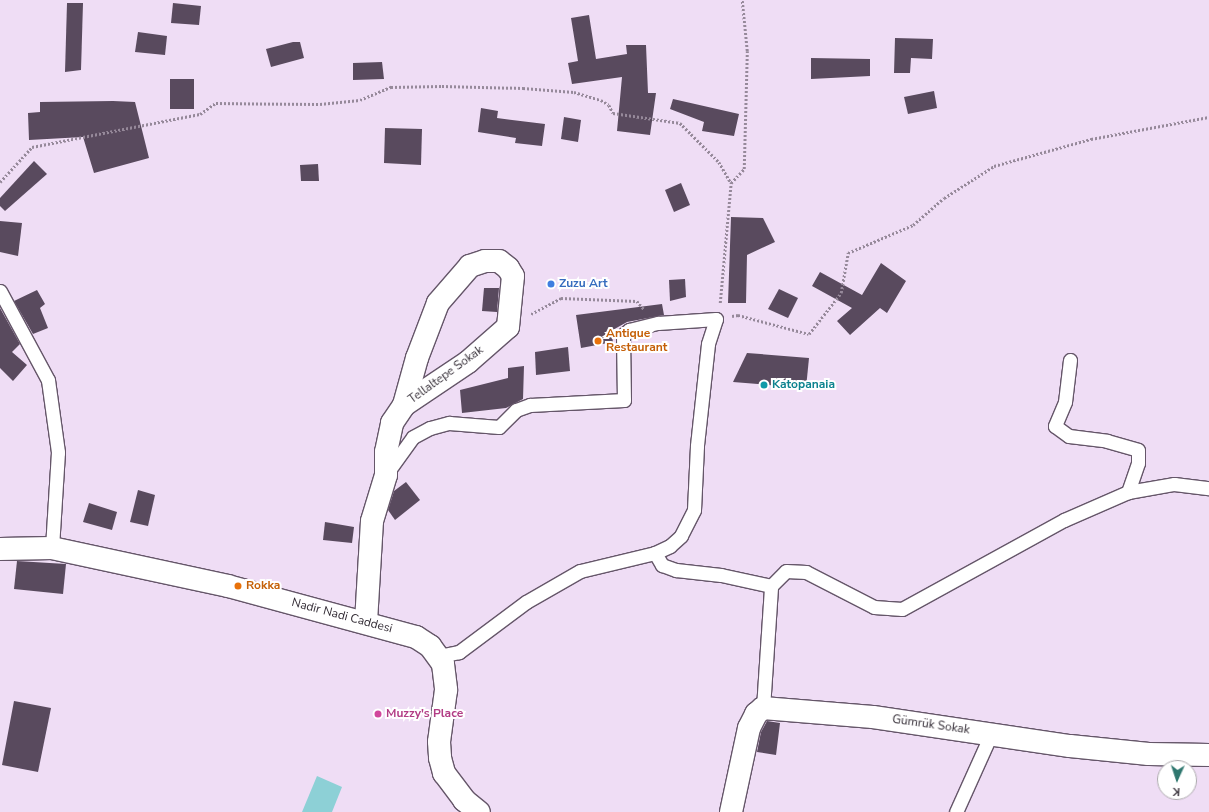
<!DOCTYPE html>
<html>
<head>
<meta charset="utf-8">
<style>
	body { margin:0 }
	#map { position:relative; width:1209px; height:812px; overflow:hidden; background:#efddf5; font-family:"Nunito Sans",sans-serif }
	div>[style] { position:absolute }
	.water>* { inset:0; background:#8dd0d6 }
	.building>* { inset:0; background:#594a5e }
	.path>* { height:2.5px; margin-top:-1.25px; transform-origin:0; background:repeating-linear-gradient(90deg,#96899a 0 2px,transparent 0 4px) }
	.roads { filter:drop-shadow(1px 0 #655669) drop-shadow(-1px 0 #655669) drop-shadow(0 1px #655669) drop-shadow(0 -1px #655669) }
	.service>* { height:13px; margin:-6.5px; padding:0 6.5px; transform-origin:6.5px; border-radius:6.5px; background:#fff }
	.minor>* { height:22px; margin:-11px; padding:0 11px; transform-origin:11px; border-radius:11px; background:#fff }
	.tertiary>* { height:22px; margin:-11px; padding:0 11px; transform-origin:11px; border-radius:11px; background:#fff }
	.dots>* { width:11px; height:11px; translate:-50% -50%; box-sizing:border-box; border:2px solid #fff; border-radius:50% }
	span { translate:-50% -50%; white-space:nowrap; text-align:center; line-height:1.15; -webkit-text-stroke:4px #fff; paint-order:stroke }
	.shop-label { font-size:12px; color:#366cbe; font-weight:700 }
	.left { translate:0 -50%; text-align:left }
	.food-label { font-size:12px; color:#c56008; font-weight:700 }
	.street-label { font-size:12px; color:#322b34 }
	.culture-label { font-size:12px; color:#0d838f; font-weight:700 }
	.hotel-label { font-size:12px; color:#b23c85; font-weight:700 }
	.north { position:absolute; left:1157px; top:760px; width:40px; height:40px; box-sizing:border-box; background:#fff; border:1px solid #adaaae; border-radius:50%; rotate:183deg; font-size:11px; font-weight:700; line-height:16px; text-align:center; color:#322b34 }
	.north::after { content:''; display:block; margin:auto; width:14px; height:18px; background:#2f776f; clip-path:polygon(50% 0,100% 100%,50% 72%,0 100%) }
</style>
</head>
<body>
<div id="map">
	<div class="water">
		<i style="clip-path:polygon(317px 776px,342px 787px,332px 812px,302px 812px)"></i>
	</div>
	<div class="building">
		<i style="clip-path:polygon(67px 3px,83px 3px,81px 70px,65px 72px)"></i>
		<i style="clip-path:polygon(173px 3px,201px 6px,199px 25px,171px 23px)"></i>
		<i style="clip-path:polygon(589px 15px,596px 59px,627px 54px,626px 45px,646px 45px,648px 93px,656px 93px,650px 135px,617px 131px,622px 77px,572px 84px,568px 63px,578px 61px,571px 18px)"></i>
		<i style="clip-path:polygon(138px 32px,167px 36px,165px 55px,135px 52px)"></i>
		<i style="clip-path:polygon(895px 38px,933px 39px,932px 59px,911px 58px,910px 73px,894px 73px)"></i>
		<i style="clip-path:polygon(293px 42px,300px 42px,304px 58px,271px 67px,266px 49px)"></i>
		<i style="clip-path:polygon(811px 58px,870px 59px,870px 76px,811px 79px)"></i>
		<i style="clip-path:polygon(382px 62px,384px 79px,353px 80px,353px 63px)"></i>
		<i style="clip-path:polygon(170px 79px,194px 79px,194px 109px,170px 109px)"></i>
		<i style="clip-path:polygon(934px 91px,937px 108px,908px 114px,904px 97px)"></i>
		<i style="clip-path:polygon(673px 99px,739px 114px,734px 136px,702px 131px,704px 122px,670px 109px)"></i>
		<i style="clip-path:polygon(113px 101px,135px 102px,149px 158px,94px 173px,83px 137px,29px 140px,28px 113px,40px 112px,40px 102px)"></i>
		<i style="clip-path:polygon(481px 108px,498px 111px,497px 118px,545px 124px,542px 146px,515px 143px,516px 138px,478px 132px)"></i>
		<i style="clip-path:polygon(564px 117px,581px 120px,578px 142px,561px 139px)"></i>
		<i style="clip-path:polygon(385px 128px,422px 129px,421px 165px,384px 163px)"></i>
		<i style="clip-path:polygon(34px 161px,47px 174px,5px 211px,0 206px,0 198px)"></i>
		<i style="clip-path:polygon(318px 164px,319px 181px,301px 181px,300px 165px)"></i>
		<i style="clip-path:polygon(681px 183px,690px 205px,674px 212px,665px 190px)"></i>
		<i style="clip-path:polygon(731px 217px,763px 218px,775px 242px,747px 255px,746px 303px,728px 303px)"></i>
		<i style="clip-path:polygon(0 221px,22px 223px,18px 256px,0 252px)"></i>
		<i style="clip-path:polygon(881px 263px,906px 281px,887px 313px,880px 308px,850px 335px,837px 321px,852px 308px,812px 286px,820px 272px,862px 295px)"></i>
		<i style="clip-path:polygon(685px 279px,686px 297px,670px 301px,669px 280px)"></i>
		<i style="clip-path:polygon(484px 288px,499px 288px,497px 312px,482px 311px)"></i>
		<i style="clip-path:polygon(779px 289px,798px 298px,788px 318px,768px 309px)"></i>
		<i style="clip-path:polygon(37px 290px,45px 304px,40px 308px,48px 328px,33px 334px,14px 301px)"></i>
		<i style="clip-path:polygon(662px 304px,664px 315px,627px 322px,611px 331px,613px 342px,581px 348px,576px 315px)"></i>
		<i style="clip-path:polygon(0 308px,20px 344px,12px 352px,27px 365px,13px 381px,0 368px)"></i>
		<i style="clip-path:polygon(568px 347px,570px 371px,536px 375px,535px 352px)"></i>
		<i style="clip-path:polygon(747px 353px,809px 358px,806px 388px,733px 382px)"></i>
		<i style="clip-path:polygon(524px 366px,523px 399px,506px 408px,462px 413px,460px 390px,508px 378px,508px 368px)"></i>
		<i style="clip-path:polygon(406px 482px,420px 500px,395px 520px,388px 510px,394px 491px)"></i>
		<i style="clip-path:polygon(138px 490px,155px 495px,148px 526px,130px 522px)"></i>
		<i style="clip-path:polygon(89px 503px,117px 512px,112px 530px,83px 522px)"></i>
		<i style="clip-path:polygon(325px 522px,354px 527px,352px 543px,323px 540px)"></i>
		<i style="clip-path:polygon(17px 561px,66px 564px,63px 594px,14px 589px)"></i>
		<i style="clip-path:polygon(14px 701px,51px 708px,38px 772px,2px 765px)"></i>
		<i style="clip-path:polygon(767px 721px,780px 723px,776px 755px,757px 752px,761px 732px)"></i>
	</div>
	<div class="path">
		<i style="left:0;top:182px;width:47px;rotate:-47.6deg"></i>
		<i style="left:32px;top:147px;width:171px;rotate:-11.1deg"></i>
		<i style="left:200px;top:114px;width:19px;rotate:-35deg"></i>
		<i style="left:216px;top:103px;width:104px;rotate:0.6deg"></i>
		<i style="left:320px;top:104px;width:40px;rotate:-5.7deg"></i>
		<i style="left:360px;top:100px;width:34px;rotate:-23deg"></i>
		<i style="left:391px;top:87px;width:51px;rotate:-1.1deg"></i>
		<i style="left:442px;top:86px;width:81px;rotate:1.4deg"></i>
		<i style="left:523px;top:88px;width:51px;rotate:4.5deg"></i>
		<i style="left:574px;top:92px;width:28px;rotate:17deg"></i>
		<i style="left:601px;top:100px;width:9px;rotate:32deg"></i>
		<i style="left:609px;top:105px;width:9px;rotate:63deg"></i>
		<i style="left:613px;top:113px;width:68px;rotate:8.5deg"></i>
		<i style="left:680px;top:123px;width:55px;rotate:45deg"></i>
		<i style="left:719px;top:162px;width:24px;rotate:60deg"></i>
		<i style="left:720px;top:303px;width:121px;rotate:-84.8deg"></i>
		<i style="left:731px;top:183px;width:19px;rotate:-47deg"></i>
		<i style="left:744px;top:169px;width:118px;rotate:-88.5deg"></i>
		<i style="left:747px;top:51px;width:51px;rotate:-95.6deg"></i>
		<i style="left:531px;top:314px;width:34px;rotate:-28deg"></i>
		<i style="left:561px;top:298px;width:76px;rotate:2.3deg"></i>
		<i style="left:637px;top:301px;width:11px;rotate:49deg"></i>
		<i style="left:732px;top:316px;width:6px;rotate:-9deg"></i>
		<i style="left:738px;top:315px;width:73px;rotate:15deg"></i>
		<i style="left:809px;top:334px;width:52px;rotate:-52deg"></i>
		<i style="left:841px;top:293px;width:41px;rotate:-80.1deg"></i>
		<i style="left:848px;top:253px;width:71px;rotate:-23.3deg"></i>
		<i style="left:913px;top:225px;width:41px;rotate:-41.1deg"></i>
		<i style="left:944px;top:198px;width:59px;rotate:-32.6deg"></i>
		<i style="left:994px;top:166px;width:101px;rotate:-15.6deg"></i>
		<i style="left:1091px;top:139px;width:120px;rotate:-10.6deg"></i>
	</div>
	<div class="roads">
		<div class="service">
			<i style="left:0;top:291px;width:101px;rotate:61.7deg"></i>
			<i style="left:48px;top:380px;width:73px;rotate:82.1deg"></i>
			<i style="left:58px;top:452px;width:96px;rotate:93.6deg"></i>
			<i style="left:1070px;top:360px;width:42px;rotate:96.8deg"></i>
			<i style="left:1065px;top:402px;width:26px;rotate:113deg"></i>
			<i style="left:1055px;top:426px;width:17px;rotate:36deg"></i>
			<i style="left:1069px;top:436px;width:38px;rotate:7deg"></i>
			<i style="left:1107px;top:441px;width:32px;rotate:16deg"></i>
			<i style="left:1138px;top:450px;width:13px;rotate:90deg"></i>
			<i style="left:1138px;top:463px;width:31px;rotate:109deg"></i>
			<i style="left:387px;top:473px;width:44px;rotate:-54.2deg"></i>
			<i style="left:413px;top:437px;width:19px;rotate:-28deg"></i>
			<i style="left:430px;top:428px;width:20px;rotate:-15deg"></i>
			<i style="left:449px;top:423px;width:50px;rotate:4.6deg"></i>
			<i style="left:499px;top:427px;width:24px;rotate:-45deg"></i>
			<i style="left:516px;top:410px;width:15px;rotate:-20deg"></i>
			<i style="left:530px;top:405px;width:94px;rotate:-3deg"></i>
			<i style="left:624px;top:400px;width:65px;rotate:-90.9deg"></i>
			<i style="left:623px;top:335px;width:8px;rotate:-40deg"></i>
			<i style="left:629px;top:330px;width:30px;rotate:-14deg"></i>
			<i style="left:658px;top:323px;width:58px;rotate:-3.9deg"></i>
			<i style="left:716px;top:319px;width:26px;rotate:108deg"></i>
			<i style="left:708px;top:344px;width:103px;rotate:96.2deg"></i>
			<i style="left:697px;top:446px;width:64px;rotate:92.7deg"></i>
			<i style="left:694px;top:510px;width:29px;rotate:117deg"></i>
			<i style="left:681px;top:536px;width:15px;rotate:138deg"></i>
			<i style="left:670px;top:546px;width:17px;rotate:155deg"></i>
			<i style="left:655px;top:553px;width:77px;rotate:166.5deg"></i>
			<i style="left:580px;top:571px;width:62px;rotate:150.1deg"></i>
			<i style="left:526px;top:602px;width:84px;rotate:143.3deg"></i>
			<i style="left:459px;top:652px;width:20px;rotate:169deg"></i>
			<i style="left:655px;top:553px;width:14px;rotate:60deg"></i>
			<i style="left:662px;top:565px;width:15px;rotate:20deg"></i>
			<i style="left:676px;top:570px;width:45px;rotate:6.3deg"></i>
			<i style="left:721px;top:575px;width:51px;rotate:12.4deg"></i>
			<i style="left:763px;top:708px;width:122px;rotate:-86.2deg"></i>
			<i style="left:771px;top:586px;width:21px;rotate:-45deg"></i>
			<i style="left:786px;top:571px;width:20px;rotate:3deg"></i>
			<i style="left:806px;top:572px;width:76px;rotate:27.2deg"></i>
			<i style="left:874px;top:607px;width:28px;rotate:4deg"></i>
			<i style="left:902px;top:609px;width:185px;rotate:-28.8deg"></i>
			<i style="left:1064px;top:520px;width:70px;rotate:-23.6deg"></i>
			<i style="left:1128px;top:492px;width:47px;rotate:-9.9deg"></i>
			<i style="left:1174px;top:484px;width:35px;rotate:7deg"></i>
			<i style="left:956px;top:812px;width:85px;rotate:-65.8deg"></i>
		</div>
		<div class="minor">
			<i style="left:366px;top:622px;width:101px;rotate:-86.6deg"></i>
			<i style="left:372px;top:521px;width:48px;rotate:-73.1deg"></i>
			<i style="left:386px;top:475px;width:23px;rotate:-90deg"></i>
			<i style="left:386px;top:452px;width:30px;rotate:-78deg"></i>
			<i style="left:392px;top:423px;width:22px;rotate:-56deg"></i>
			<i style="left:404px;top:405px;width:77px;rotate:-33.9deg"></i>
			<i style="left:468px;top:362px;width:53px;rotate:-41.2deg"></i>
			<i style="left:508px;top:327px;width:51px;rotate:-84.4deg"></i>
			<i style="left:513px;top:276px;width:9px;rotate:-122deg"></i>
			<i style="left:508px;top:268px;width:11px;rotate:-142deg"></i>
			<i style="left:499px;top:261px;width:14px;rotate:180deg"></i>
			<i style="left:485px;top:261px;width:16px;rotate:162deg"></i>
			<i style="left:470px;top:266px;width:49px;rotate:130.9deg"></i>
			<i style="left:438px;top:303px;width:59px;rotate:110.9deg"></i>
			<i style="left:417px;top:358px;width:49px;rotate:105.5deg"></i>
			<i style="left:731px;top:812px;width:86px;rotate:-77.9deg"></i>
			<i style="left:749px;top:728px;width:16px;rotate:-63deg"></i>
			<i style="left:756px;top:714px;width:9px;rotate:-41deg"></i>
			<i style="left:763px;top:708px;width:110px;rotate:4.7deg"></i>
			<i style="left:873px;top:717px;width:199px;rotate:8.4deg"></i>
			<i style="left:1070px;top:746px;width:79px;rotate:5.8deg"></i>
			<i style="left:1149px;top:754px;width:60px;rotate:1deg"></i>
		</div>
		<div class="tertiary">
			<i style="left:0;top:549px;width:52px;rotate:-1.1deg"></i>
			<i style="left:52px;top:548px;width:180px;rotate:12.2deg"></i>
			<i style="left:228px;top:586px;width:195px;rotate:15.2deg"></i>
			<i style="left:416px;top:637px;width:17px;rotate:33deg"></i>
			<i style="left:430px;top:646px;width:22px;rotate:54deg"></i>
			<i style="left:443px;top:664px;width:26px;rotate:83deg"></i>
			<i style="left:446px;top:690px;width:52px;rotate:97.7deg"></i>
			<i style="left:439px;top:742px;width:16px;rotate:86deg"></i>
			<i style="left:440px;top:758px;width:16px;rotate:75deg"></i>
			<i style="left:444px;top:773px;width:34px;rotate:53deg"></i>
			<i style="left:464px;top:800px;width:19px;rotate:39deg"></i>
		</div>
	</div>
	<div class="dots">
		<i style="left:551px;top:284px;background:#3f7fe0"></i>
		<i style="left:598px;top:341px;background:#e8710a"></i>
		<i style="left:764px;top:385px;background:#0f9aa8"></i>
		<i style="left:238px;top:586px;background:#e8710a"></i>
		<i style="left:378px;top:714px;background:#d1479c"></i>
	</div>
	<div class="shop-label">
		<span class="left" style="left:559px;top:284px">Zuzu Art</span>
	</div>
	<div class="food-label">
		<span class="left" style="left:606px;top:341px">Antique<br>Restaurant</span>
		<span class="left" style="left:246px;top:586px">Rokka</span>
	</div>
	<div class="street-label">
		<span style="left:446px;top:375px;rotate:-36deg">Tellaltepe Sokak</span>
		<span style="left:342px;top:616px;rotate:15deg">Nadir Nadi Caddesi</span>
		<span style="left:931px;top:725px;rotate:8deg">Gümrük Sokak</span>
	</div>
	<div class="culture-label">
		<span class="left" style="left:772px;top:385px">Katopanaia</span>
	</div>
	<div class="hotel-label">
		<span class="left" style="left:386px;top:714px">Muzzy's Place</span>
	</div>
	<div class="north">K</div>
</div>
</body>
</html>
